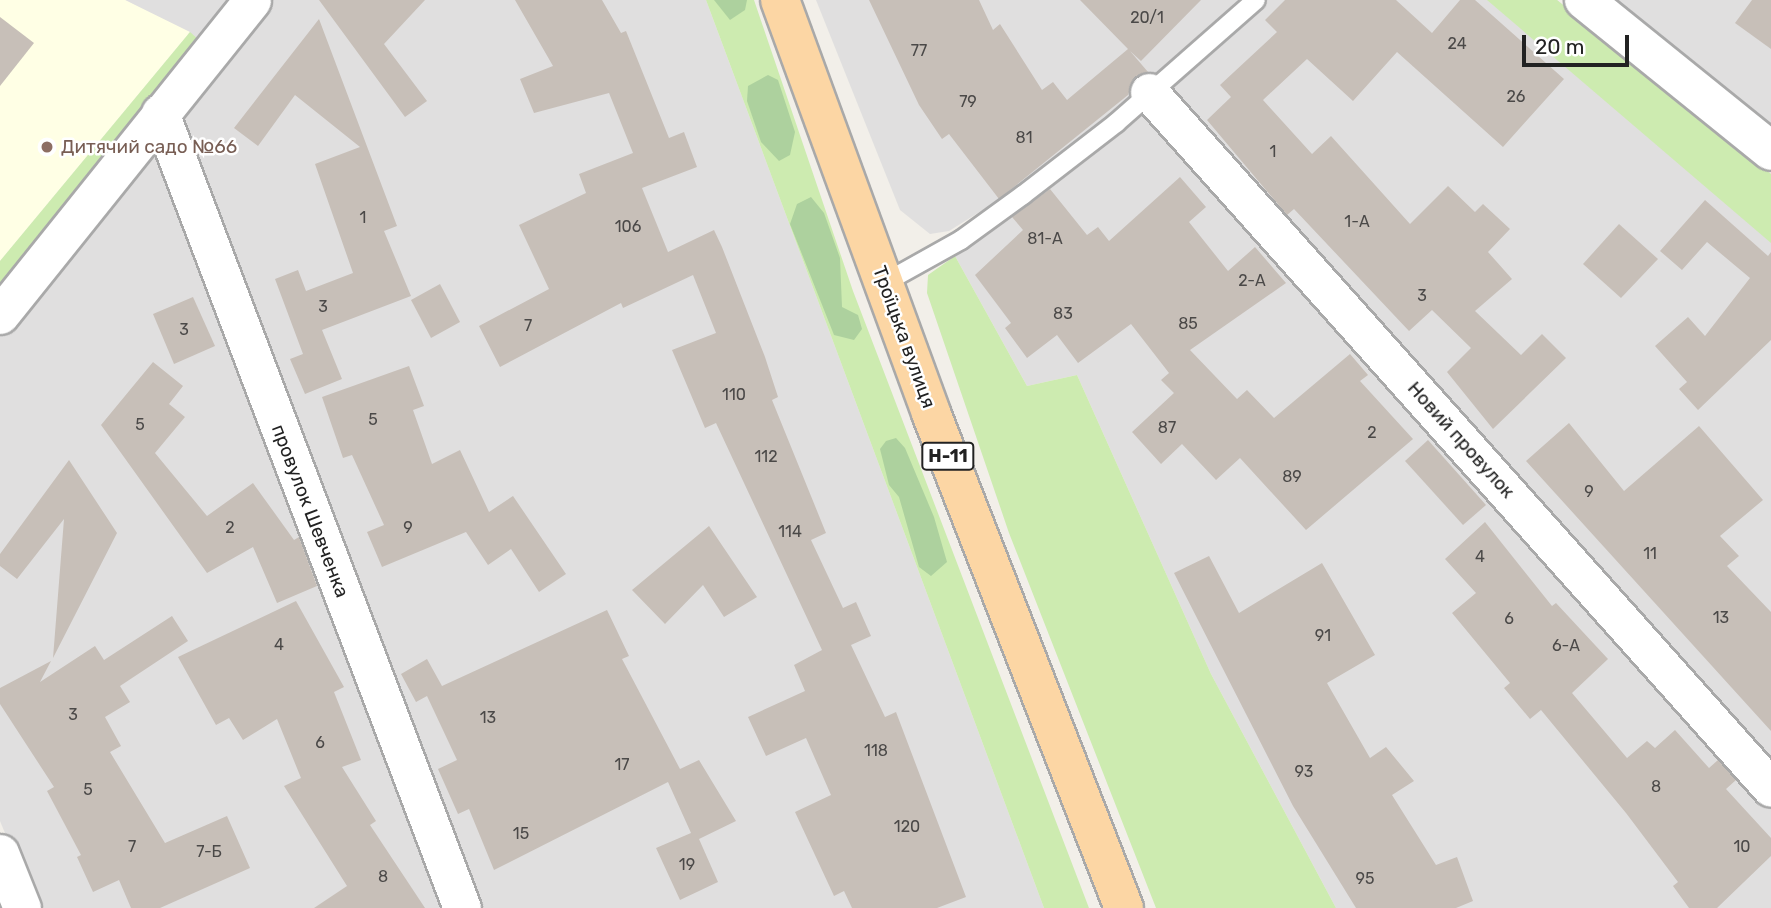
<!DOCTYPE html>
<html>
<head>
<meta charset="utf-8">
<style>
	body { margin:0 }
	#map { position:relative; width:1771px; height:908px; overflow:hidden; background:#f2efe9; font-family:Rubik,sans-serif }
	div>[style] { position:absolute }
	.residential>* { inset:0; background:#e0dfdf }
	.education>* { inset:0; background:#ffffe5 }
	.grass>* { inset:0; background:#cdebb0 }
	.forest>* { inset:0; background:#add19e }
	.building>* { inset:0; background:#c7bfb8 }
	.roads { filter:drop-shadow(2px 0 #a9a9a9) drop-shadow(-2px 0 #a9a9a9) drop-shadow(0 2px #a9a9a9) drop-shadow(0 -2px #a9a9a9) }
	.service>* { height:18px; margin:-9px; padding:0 9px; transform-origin:9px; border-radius:9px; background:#fff }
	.minor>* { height:37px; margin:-18.5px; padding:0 18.5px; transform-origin:18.5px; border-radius:18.5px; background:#fff }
	.tertiary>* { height:38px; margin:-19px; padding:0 19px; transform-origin:19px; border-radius:19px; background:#fff }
	.primary>* { height:38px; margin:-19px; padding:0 19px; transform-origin:19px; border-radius:19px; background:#fcd6a4 }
	.dots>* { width:19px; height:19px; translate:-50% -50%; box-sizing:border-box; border:4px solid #fff; border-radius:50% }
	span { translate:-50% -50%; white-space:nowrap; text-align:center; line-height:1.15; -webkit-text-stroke:5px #fff; paint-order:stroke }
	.number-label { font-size:16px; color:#4b4948 }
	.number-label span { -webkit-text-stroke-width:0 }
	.shield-label span { padding:2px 5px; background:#fff; border:2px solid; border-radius:5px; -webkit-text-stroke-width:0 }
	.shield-label { font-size:18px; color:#222; font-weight:700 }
	.education-label { font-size:19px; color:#785e54 }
	.left { translate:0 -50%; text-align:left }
	.street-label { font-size:19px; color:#222 }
	.scale { position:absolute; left:1522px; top:35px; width:107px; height:32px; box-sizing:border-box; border:4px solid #222; border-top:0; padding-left:9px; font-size:21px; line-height:24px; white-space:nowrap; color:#222; -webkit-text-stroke:5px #fff; paint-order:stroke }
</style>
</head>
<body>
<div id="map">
	<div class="residential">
		<i style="clip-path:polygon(125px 0,233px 0,200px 41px)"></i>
		<i style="clip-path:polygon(271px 0,706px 0,1044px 908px,475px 908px,179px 122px)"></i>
		<i style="clip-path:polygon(816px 0,1243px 0,1114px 116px,1021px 186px,949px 231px,930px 234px,900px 210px)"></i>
		<i style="clip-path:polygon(1264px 0,1557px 0,1771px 174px,1771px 767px,1170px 90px)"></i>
		<i style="clip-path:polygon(1614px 0,1771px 0,1771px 127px)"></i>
		<i style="clip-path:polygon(1140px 108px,1771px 788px,1771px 908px,1336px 908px,1211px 674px,1077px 375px,1027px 386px,955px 256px)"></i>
		<i style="clip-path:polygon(155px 154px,164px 159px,449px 908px,36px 908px,0 821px,0 334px,134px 166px)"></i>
	</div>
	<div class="education">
		<i style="clip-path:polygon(0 0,125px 0,190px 32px,0 261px)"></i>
	</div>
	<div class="grass">
		<i style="clip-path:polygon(706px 0,754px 0,853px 291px,1089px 908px,1044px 908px)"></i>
		<i style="clip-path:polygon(1487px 0,1557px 0,1771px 174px,1771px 243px)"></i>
		<i style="clip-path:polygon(190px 32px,200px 41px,0 296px,0 261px)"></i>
		<i style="clip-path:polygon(955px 256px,1027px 386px,1077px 375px,1211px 674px,1336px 908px,1156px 908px,1009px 533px,927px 293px,928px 275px)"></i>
	</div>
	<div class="forest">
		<i style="clip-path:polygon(714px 0,747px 0,745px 10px,730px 20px)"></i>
		<i style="clip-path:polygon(768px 75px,778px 80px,795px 132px,790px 155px,779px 161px,761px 142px,747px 101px,748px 86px)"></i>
		<i style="clip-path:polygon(811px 197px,824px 213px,840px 258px,842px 307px,858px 315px,862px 329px,854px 340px,834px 335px,790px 224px,797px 204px)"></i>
		<i style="clip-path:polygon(886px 441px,896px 438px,905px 448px,934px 517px,947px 562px,931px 576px,919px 567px,899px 497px,889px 485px,880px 449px)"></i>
	</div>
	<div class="building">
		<i style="clip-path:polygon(319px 0,425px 0,384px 44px,427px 101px,405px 117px)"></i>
		<i style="clip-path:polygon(515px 0,602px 0,621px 33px,626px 31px,669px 138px,684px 132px,697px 167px,642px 188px,668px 252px,714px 230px,722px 247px,765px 357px,778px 397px,772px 400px,826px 533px,811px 540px,843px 608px,856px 602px,871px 636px,851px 645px,885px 717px,896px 712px,966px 897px,937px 908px,852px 908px,844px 891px,834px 896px,795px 812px,831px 795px,806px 738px,766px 756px,748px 717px,805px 691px,794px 665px,822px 650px,716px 423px,705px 428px,672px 350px,716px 333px,693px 275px,623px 308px,621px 303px,500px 367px,479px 326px,549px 289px,519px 225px,586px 193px,579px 174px,633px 153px,609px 93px,534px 113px,520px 79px,553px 66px)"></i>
		<i style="clip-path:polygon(869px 0,979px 0,993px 30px,1000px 24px,1042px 90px,1053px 82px,1067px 100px,1128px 49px,1080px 0,1201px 0,1141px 61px,1130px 51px,1148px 72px,1135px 77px,1128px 95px,999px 199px,949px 134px,942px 139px,919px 105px)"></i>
		<i style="clip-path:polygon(1285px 0,1396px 0,1432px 33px,1460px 0,1475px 0,1564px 79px,1503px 147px,1397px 52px,1353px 101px,1307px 59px,1263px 100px,1312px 154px,1331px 136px,1410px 224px,1448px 186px,1475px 212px,1483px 204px,1510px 229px,1488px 252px,1512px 279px,1475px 311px,1521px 355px,1542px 334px,1566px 358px,1493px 429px,1447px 372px,1471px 348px,1432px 310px,1409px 331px,1294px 209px,1287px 215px,1207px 120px,1231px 97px,1220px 85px,1277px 32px,1265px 20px)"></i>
		<i style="clip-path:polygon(1752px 0,1771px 0,1771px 49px,1735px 23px)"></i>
		<i style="clip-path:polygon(0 17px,34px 43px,0 86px)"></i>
		<i style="clip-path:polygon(319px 19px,397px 226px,384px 231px,411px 296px,322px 330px,342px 379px,305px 394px,290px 359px,303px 354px,275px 279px,298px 270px,306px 291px,353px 273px,315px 164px,360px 147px,295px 95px,258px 146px,234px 128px)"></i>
		<i style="clip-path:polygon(1180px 177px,1206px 207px,1189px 222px,1228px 271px,1255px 247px,1286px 283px,1190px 350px,1237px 399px,1247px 390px,1274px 418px,1350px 354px,1368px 375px,1360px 381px,1413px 439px,1306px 530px,1240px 458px,1216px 480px,1182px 444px,1161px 464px,1132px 432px,1174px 393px,1161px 380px,1169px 373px,1131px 324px,1078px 363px,1057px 335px,1027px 358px,1005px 328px,1011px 323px,975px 275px,1023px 230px,1012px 217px,1050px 189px,1087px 235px,1098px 227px,1109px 241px)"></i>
		<i style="clip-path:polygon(1705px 200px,1768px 256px,1771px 252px,1771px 340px,1698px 410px,1679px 389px,1687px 382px,1655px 346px,1688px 317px,1705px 336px,1750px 278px,1707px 242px,1682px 270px,1660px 251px)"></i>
		<i style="clip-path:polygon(1619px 224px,1658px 259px,1621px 298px,1583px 264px)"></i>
		<i style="clip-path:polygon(440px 284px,460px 322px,431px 338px,411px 300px)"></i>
		<i style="clip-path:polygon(193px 297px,215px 346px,174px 364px,153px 314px)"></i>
		<i style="clip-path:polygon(153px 362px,183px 386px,169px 404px,185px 417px,155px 453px,207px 516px,253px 483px,294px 540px,299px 537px,317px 586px,277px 603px,253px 547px,207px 573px,101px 425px)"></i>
		<i style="clip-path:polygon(409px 366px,424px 406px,413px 410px,432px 464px,460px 450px,489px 512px,513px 496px,566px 574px,539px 592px,511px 549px,488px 565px,466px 532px,382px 567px,367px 532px,384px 525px,352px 455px,343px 458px,322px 397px)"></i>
		<i style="clip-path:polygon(1569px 423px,1624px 491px,1699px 426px,1763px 500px,1720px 536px,1739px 556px,1727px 566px,1771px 612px,1771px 731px,1526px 461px)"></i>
		<i style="clip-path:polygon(1428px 440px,1486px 505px,1463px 525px,1405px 461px)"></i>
		<i style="clip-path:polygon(69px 460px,117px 533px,53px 658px,64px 519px,17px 579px,0 566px,0 554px)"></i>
		<i style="clip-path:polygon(1485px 522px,1552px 606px,1556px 603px,1608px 659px,1572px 693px,1627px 758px,1647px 741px,1655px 748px,1675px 730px,1709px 768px,1718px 760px,1736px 780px,1726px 789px,1771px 838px,1771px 856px,1717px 908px,1689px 908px,1673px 886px,1678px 882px,1626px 813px,1541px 710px,1530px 719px,1504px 688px,1510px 683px,1452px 613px,1476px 593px,1445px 559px)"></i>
		<i style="clip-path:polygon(709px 526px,757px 597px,724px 617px,703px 585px,665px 624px,632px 590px)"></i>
		<i style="clip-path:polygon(1209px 556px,1239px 613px,1322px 563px,1375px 655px,1327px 683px,1370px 758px,1386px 747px,1414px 781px,1392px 795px,1436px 865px,1457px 857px,1473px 901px,1456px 908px,1356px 908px,1293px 806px,1174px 573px)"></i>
		<i style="clip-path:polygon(296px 601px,344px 687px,334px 692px,361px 760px,342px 767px,376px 821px,370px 825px,425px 908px,314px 908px,347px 886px,284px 786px,301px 778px,277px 719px,243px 740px,229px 718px,216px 725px,178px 657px)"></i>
		<i style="clip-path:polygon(607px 610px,629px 656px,622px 659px,680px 769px,699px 760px,736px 821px,699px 839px,718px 882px,680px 900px,656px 848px,691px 833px,668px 782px,494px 870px,469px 809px,458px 814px,438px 769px,457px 760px,427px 696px,416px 702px,401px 674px,427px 659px,442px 686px)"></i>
		<i style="clip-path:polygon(172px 616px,188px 641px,120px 686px,130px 702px,105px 717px,121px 746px,110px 752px,165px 843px,227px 816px,250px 868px,160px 908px,131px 908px,119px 880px,93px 892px,77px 857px,81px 855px,47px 791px,54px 787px,0 704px,0 688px,51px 661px,40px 682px,95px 646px,104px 660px)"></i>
	</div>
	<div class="roads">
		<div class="service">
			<i style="left:884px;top:283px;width:88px;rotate:-29.2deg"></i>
			<i style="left:961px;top:240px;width:77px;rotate:-36deg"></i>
			<i style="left:1023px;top:195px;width:118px;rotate:-37.7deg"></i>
			<i style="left:1116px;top:123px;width:186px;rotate:-41.3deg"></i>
		</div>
		<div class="minor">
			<i style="left:1149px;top:92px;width:933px;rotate:48.21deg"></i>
			<i style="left:160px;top:113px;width:850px;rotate:69.2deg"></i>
			<i style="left:0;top:315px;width:403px;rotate:-51.3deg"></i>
			<i style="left:0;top:853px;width:59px;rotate:68.2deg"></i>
		</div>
		<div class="tertiary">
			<i style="left:1584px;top:0;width:240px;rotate:38.9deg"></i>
		</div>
		<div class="primary">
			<i style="left:780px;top:0;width:440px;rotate:69.9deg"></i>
			<i style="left:931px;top:413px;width:531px;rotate:68.7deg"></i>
		</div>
	</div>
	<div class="dots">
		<i style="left:47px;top:147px;background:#8d6e63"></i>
	</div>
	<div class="number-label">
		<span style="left:1147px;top:18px">20/1</span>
		<span style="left:1457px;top:44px">24</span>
		<span style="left:919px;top:51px">77</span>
		<span style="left:1516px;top:97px">26</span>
		<span style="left:968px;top:102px">79</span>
		<span style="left:1024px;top:138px">81</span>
		<span style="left:1273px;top:152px">1</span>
		<span style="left:363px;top:218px">1</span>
		<span style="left:1357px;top:222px">1-А</span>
		<span style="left:628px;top:227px">106</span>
		<span style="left:1045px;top:239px">81-А</span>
		<span style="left:1252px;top:281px">2-А</span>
		<span style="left:1422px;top:296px">3</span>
		<span style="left:323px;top:307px">3</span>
		<span style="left:1063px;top:314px">83</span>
		<span style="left:1188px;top:324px">85</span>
		<span style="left:528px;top:326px">7</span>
		<span style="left:184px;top:330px">3</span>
		<span style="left:734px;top:395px">110</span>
		<span style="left:373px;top:420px">5</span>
		<span style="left:140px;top:425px">5</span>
		<span style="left:1167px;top:428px">87</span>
		<span style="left:1372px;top:433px">2</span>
		<span style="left:766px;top:457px">112</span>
		<span style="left:1292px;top:477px">89</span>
		<span style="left:1589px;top:492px">9</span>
		<span style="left:230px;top:528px">2</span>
		<span style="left:408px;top:528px">9</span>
		<span style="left:790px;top:532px">114</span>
		<span style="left:1650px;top:554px">11</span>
		<span style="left:1480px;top:557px">4</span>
		<span style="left:1721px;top:618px">13</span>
		<span style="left:1509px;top:619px">6</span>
		<span style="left:1323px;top:636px">91</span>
		<span style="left:279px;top:645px">4</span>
		<span style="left:1566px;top:646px">6-А</span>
		<span style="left:73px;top:715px">3</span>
		<span style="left:488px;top:718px">13</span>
		<span style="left:320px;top:743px">6</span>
		<span style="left:876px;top:751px">118</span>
		<span style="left:622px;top:765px">17</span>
		<span style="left:1304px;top:772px">93</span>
		<span style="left:1656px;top:787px">8</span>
		<span style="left:88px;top:790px">5</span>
		<span style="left:907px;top:827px">120</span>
		<span style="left:521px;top:834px">15</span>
		<span style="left:132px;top:847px">7</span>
		<span style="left:1742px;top:847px">10</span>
		<span style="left:209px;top:852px">7-Б</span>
		<span style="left:687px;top:865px">19</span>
		<span style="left:383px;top:877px">8</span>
		<span style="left:1365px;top:879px">95</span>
	</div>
	<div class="shield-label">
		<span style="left:948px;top:456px">Н-11</span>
	</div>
	<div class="education-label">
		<span class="left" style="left:61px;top:147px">Дитячий садо №66</span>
	</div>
	<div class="street-label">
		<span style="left:904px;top:337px;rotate:70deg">Троїцька вулиця</span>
		<span style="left:1461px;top:440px;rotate:48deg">Новий провулок</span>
		<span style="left:310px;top:511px;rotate:69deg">провулок Шевченка</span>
	</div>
	<div class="scale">20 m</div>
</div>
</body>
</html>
